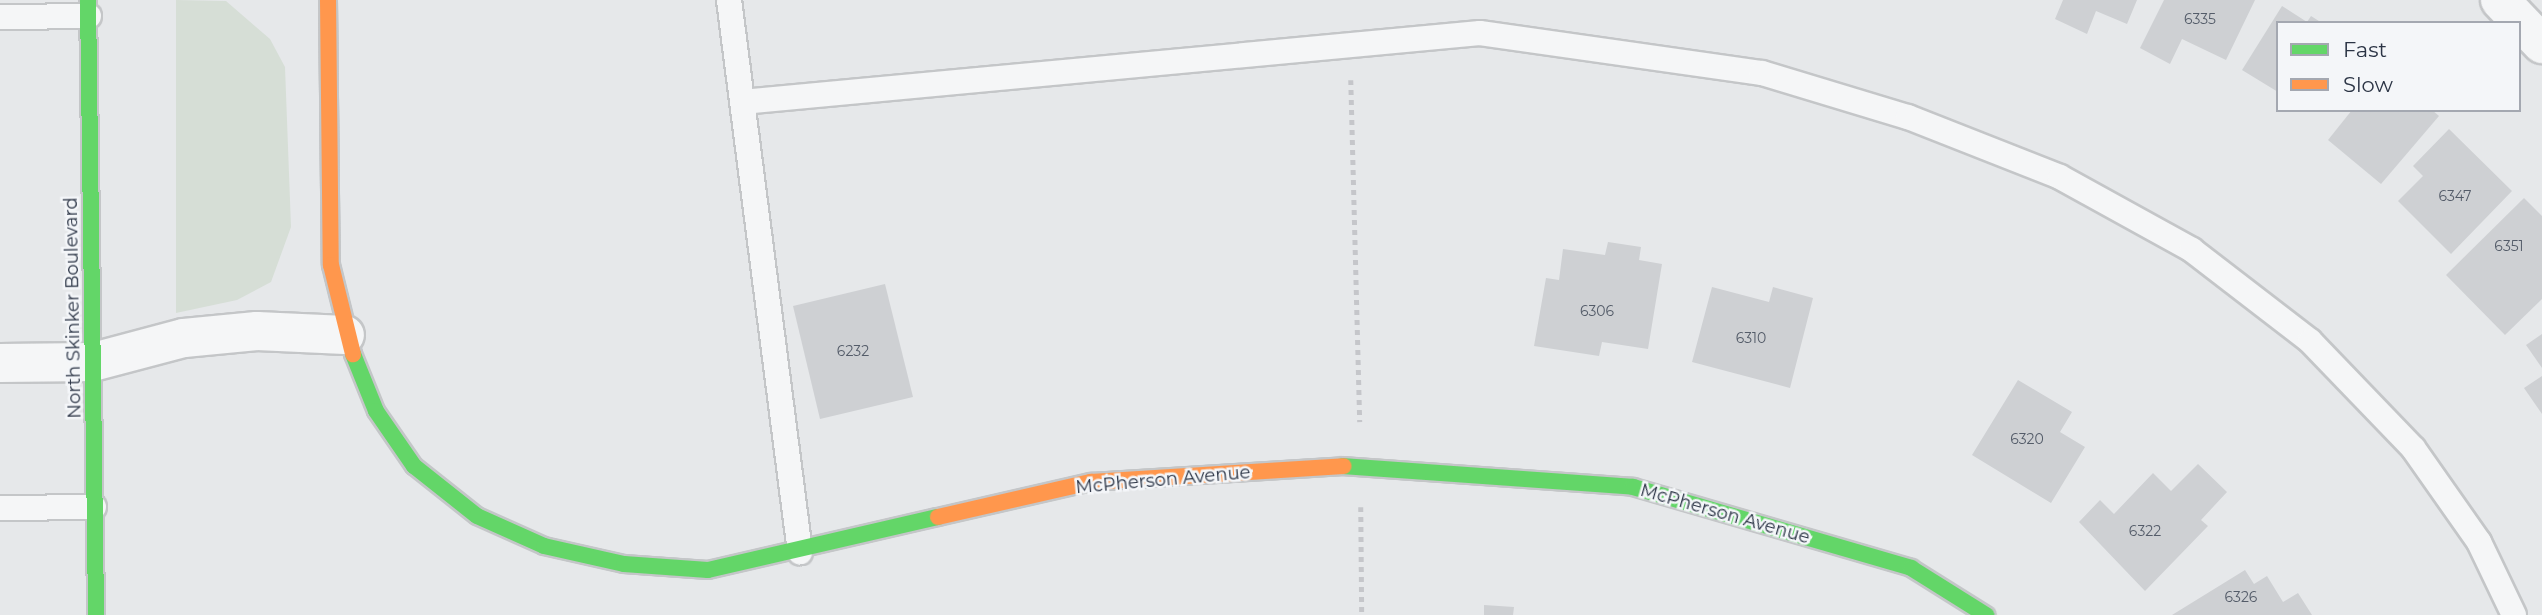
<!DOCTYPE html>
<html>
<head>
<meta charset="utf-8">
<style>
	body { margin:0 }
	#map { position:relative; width:2542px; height:615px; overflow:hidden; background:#e6e8ea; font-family:Montserrat,sans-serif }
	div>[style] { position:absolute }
	.green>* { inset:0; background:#d6ded6 }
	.building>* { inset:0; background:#ced0d3 }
	.path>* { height:4.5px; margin-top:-2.25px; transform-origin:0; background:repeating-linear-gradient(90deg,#c5c6ca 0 5px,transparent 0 10px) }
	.roads { filter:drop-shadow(2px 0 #c4c6c8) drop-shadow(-2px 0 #c4c6c8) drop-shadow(0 2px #c4c6c8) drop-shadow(0 -2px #c4c6c8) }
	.lane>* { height:24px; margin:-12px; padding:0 12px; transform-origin:12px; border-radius:12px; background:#f5f6f7 }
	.street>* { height:38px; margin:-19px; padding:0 19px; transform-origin:19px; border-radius:19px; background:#f5f6f7 }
	.fast>* { height:16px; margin:-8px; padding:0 8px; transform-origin:8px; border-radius:8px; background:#63d668 }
	.slow>* { height:16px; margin:-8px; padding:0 8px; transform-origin:8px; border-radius:8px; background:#ff974d }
	span { translate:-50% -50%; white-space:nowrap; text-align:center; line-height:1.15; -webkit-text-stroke:5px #f4f6f9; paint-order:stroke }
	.number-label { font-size:14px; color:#545c69 }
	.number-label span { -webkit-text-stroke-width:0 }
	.street-label { font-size:18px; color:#2b3445 }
	.legend { position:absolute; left:2276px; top:21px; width:245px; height:91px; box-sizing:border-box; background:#f4f6f9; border:2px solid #a4a8b1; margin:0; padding:9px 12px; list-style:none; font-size:21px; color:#2b3445 }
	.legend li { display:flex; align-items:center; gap:14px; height:35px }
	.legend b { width:35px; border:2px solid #a4a8b1 }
</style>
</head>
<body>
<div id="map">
	<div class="green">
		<i style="clip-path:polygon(176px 0,226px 1px,270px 39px,285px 67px,291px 227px,271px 282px,237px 300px,176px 313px)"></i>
	</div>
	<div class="building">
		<i style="clip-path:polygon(2063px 0,2137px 0,2127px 24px,2096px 11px,2087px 34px,2055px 19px)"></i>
		<i style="clip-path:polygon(2164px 0,2255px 0,2226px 60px,2182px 39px,2170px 64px,2140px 48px)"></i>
		<i style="clip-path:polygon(2282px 6px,2307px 22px,2311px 16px,2322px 23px,2278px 23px,2278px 92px,2242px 70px)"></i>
		<i style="clip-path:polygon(2352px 110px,2432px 110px,2439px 116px,2381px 184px,2328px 140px)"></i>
		<i style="clip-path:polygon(2449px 129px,2512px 191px,2451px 254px,2398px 201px,2423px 176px,2413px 166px)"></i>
		<i style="clip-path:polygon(2524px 198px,2542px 216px,2542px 299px,2505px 335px,2446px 275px)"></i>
		<i style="clip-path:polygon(1608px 242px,1641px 247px,1639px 260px,1662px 264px,1648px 349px,1602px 342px,1599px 356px,1534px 346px,1546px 278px,1559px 280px,1563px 249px,1605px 255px)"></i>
		<i style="clip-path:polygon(885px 284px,913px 397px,820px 419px,793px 306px)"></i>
		<i style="clip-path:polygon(1712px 287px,1769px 302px,1773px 287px,1813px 298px,1790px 388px,1692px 362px)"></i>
		<i style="clip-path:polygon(2542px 334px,2542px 368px,2526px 345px)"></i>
		<i style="clip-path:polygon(2542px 376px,2542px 414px,2524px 388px)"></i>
		<i style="clip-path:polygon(2018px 380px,2072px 412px,2060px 432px,2085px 447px,2051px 503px,1972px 455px)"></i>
		<i style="clip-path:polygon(2198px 464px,2227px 492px,2201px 520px,2208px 526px,2145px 591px,2079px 522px,2100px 500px,2114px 514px,2153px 473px,2171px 491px)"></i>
		<i style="clip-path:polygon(2245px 570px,2254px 584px,2267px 576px,2283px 602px,2298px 593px,2312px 615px,2172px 615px)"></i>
		<i style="clip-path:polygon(1484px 605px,1514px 607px,1513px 615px,1484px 615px)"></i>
	</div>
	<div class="path">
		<i style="left:1351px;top:80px;width:342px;rotate:88.5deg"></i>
		<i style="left:1361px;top:507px;width:108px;rotate:89.5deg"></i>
	</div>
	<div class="roads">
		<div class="lane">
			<i style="left:729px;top:0;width:557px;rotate:82.67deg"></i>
			<i style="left:0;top:17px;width:89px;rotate:-0.6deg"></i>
			<i style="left:742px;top:102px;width:741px;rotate:-5.34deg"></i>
			<i style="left:1480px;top:33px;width:285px;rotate:8.1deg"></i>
			<i style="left:1762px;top:73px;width:152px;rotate:16.8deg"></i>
			<i style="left:1908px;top:117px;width:163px;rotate:21.5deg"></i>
			<i style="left:2060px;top:177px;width:151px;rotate:28.9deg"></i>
			<i style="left:2192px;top:250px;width:149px;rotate:37.6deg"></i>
			<i style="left:2310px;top:341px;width:149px;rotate:46.1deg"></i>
			<i style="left:2413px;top:448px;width:115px;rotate:54.9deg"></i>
			<i style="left:2479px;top:542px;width:81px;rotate:64.4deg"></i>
			<i style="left:0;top:508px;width:94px;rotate:-0.6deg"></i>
		</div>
		<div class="street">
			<i style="left:2500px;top:0;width:61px;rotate:46.3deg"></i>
			<i style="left:0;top:363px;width:93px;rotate:-0.6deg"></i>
			<i style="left:93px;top:362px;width:94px;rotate:-14.8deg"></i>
			<i style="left:184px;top:338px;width:73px;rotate:-5.5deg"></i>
			<i style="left:257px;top:331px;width:88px;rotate:2.6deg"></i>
		</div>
		<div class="fast">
			<i style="left:88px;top:0;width:615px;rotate:89.25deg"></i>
			<i style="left:353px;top:354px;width:61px;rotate:68deg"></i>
			<i style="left:376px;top:411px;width:67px;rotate:55.4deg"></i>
			<i style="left:414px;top:466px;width:80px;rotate:38.4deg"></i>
			<i style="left:477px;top:516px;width:73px;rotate:24.1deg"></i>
			<i style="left:544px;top:546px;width:82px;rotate:12.7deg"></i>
			<i style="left:624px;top:564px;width:84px;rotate:4.1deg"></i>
			<i style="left:708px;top:570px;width:236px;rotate:-13deg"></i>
			<i style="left:1343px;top:466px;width:291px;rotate:4.1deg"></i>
			<i style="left:1633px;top:487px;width:290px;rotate:16.2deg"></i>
			<i style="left:1911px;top:568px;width:89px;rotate:32.1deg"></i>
		</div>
		<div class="slow">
			<i style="left:328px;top:0;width:265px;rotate:89.4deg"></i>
			<i style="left:331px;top:265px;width:92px;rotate:76.1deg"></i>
			<i style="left:938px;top:517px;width:157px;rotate:-12.9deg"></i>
			<i style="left:1091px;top:482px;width:253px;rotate:-3.6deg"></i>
		</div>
	</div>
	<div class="number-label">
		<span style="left:2200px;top:19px">6335</span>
		<span style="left:2455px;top:196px">6347</span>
		<span style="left:2509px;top:246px">6351</span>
		<span style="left:1597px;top:311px">6306</span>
		<span style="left:1751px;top:338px">6310</span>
		<span style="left:853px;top:351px">6232</span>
		<span style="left:2027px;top:439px">6320</span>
		<span style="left:2145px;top:531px">6322</span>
		<span style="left:2241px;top:597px">6326</span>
	</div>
	<div class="street-label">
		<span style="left:73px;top:308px;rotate:-91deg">North Skinker Boulevard</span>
		<span style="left:1163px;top:480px;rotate:-5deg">McPherson Avenue</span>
		<span style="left:1725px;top:514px;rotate:16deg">McPherson Avenue</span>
	</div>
	<ul class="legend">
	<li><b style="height:9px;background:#63d668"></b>Fast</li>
	<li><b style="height:9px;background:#ff974d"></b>Slow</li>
	</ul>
</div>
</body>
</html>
